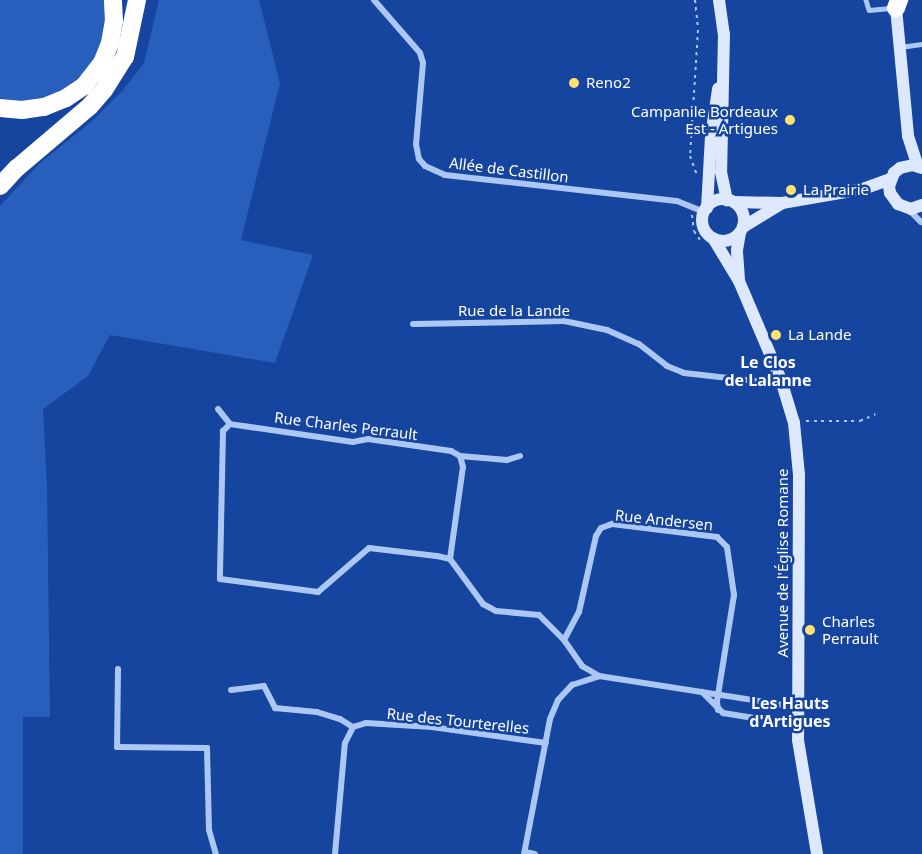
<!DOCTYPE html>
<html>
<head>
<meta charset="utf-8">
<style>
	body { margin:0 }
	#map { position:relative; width:922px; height:854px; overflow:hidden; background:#15459f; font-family:"Noto Sans",sans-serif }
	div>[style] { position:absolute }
	.green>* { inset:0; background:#285fbd }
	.path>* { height:2px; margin-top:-1px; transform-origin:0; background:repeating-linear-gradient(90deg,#adc7f4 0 3px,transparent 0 7.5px) }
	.lane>* { height:4.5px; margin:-2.25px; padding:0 2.25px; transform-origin:2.25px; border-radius:2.25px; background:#adc7f4 }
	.street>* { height:6px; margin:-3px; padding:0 3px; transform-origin:3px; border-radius:3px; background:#adc7f4 }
	.secondary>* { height:12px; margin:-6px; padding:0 6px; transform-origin:6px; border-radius:6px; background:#dde8fd }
	.secondary>.ring { margin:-6px; padding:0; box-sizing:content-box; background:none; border:12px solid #dde8fd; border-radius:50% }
	.highway>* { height:18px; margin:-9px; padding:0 9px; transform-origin:9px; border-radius:9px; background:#fff }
	.dots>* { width:16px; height:16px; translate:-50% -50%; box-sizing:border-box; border:3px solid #15459f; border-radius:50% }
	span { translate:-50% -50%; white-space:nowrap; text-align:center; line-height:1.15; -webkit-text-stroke:5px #15459f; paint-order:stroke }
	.poi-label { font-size:15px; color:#fff }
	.left { translate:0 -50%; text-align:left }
	.right { translate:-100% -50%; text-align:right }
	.street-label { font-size:15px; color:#fff }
	.neighbourhood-label { font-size:16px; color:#fff; font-weight:700 }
</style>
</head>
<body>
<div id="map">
	<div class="green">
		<i style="clip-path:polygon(0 0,105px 0,107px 11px,100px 49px,93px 62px,82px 75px,56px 94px,39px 100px,23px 102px,0 98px)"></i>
		<i style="clip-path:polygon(159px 0,259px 0,280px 83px,241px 240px,313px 255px,275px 363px,110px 335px,88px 376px,43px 409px,47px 486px,50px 717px,23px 717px,23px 854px,0 854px,0 206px,40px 163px,91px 122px,122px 91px,144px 63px)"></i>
	</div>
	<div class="path">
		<i style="left:695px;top:0;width:30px;rotate:84deg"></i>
		<i style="left:698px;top:30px;width:126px;rotate:93.6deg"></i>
		<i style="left:690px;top:156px;width:20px;rotate:70deg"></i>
		<i style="left:692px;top:215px;width:16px;rotate:83deg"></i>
		<i style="left:694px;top:231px;width:11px;rotate:56deg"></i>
		<i style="left:806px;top:421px;width:54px"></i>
		<i style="left:860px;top:421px;width:17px;rotate:-24deg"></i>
	</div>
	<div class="lane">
		<i style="left:866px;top:0;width:10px;rotate:73deg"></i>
		<i style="left:869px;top:10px;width:24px;rotate:-5deg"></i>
		<i style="left:900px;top:47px;width:22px;rotate:-8deg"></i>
	</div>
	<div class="street">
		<i style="left:374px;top:0;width:70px;rotate:49deg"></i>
		<i style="left:420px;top:53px;width:10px;rotate:73deg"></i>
		<i style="left:423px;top:63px;width:81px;rotate:94.9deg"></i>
		<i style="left:416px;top:144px;width:15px;rotate:79deg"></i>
		<i style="left:419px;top:159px;width:9px;rotate:49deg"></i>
		<i style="left:425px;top:166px;width:22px;rotate:24deg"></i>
		<i style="left:445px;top:175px;width:233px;rotate:6.4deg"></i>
		<i style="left:677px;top:201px;width:29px;rotate:22deg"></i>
		<i style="left:909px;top:210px;width:17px;rotate:45deg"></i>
		<i style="left:413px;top:324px;width:151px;rotate:-1.1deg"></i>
		<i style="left:564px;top:321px;width:44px;rotate:11.8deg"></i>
		<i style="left:607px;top:330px;width:35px;rotate:24deg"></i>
		<i style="left:639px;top:344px;width:36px;rotate:38deg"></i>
		<i style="left:667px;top:366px;width:18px;rotate:22deg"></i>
		<i style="left:684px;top:373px;width:81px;rotate:6.4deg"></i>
		<i style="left:764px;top:382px;width:17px;rotate:-7deg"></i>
		<i style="left:218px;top:409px;width:19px;rotate:51deg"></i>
		<i style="left:520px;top:456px;width:14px;rotate:163deg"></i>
		<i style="left:507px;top:460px;width:47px;rotate:-175.1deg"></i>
		<i style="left:460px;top:456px;width:10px;rotate:-151deg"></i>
		<i style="left:451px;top:451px;width:84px;rotate:-171.8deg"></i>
		<i style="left:368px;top:439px;width:15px;rotate:169deg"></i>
		<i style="left:353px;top:442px;width:124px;rotate:-171.7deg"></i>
		<i style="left:230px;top:424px;width:10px;rotate:135deg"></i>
		<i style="left:223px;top:431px;width:148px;rotate:91.2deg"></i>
		<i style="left:220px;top:579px;width:99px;rotate:7.6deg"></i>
		<i style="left:318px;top:592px;width:67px;rotate:-40.8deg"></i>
		<i style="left:369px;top:548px;width:68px;rotate:6.7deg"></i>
		<i style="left:437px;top:556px;width:13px;rotate:13deg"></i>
		<i style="left:450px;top:559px;width:56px;rotate:53.7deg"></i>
		<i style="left:483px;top:604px;width:15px;rotate:28deg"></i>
		<i style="left:496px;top:611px;width:43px;rotate:5.3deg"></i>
		<i style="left:539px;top:615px;width:35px;rotate:45deg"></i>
		<i style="left:564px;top:640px;width:32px;rotate:55deg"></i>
		<i style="left:582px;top:666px;width:20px;rotate:30deg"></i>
		<i style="left:599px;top:676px;width:200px;rotate:8.9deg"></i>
		<i style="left:450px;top:559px;width:93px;rotate:-82deg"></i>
		<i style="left:463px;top:467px;width:11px;rotate:-105deg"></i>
		<i style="left:564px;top:640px;width:32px;rotate:-62deg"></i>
		<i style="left:579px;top:612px;width:78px;rotate:-77.4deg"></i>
		<i style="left:596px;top:536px;width:9px;rotate:-58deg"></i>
		<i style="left:601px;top:528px;width:12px;rotate:-20deg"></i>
		<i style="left:612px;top:524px;width:106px;rotate:7.1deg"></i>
		<i style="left:717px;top:537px;width:14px;rotate:45deg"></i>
		<i style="left:727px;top:547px;width:49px;rotate:81.7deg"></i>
		<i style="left:734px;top:595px;width:107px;rotate:99.1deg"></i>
		<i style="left:717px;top:701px;width:9px;rotate:84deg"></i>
		<i style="left:118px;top:669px;width:78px;rotate:90.7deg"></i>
		<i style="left:117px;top:747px;width:90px;rotate:0.6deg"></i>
		<i style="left:207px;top:748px;width:82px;rotate:88.6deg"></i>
		<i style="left:209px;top:830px;width:25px;rotate:74deg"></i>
		<i style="left:231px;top:690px;width:33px;rotate:-7deg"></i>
		<i style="left:264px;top:686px;width:25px;rotate:63deg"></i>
		<i style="left:275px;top:708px;width:42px;rotate:5.4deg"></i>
		<i style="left:317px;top:712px;width:24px;rotate:17deg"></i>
		<i style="left:340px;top:719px;width:15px;rotate:32deg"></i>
		<i style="left:702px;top:692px;width:30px;rotate:45deg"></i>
		<i style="left:723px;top:713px;width:75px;rotate:9.2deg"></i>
		<i style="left:525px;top:852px;width:10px;rotate:11deg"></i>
		<i style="left:335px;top:854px;width:111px;rotate:-84.9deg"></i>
		<i style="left:345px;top:743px;width:18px;rotate:-63deg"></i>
		<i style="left:353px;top:727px;width:14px;rotate:-17deg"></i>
		<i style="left:366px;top:723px;width:66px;rotate:3.5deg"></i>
		<i style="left:432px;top:727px;width:115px;rotate:8deg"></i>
		<i style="left:524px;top:854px;width:137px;rotate:-79.1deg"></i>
		<i style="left:550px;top:719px;width:21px;rotate:-67deg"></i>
		<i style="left:558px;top:700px;width:21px;rotate:-47deg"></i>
		<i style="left:572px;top:685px;width:28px;rotate:-18deg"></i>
	</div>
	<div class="secondary">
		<i style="left:719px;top:0;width:34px;rotate:82deg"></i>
		<i style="left:724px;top:34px;width:138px;rotate:91.2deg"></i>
		<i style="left:721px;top:172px;width:29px;rotate:78deg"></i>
		<i style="left:896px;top:8px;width:129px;rotate:84.6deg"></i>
		<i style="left:908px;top:136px;width:32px;rotate:72deg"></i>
		<i style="left:922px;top:168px;width:9px;rotate:-162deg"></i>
		<i style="left:913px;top:165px;width:13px;rotate:167deg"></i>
		<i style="left:900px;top:168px;width:8px;rotate:140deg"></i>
		<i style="left:894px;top:173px;width:14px;rotate:111deg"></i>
		<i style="left:889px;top:186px;width:7px;rotate:82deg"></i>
		<i style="left:890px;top:193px;width:14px;rotate:54deg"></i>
		<i style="left:898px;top:204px;width:14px;rotate:21deg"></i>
		<i style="left:911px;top:209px;width:12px;rotate:-20deg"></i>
		<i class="ring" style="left:702px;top:199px;width:30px;height:30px"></i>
		<i style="left:734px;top:202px;width:48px;rotate:1.2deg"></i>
		<i style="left:782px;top:203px;width:82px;rotate:-9.8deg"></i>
		<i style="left:863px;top:189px;width:30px;rotate:-20deg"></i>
		<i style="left:707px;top:208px;width:72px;rotate:-86.8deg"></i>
		<i style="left:711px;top:136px;width:48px;rotate:-81.5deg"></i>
		<i style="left:743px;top:227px;width:44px;rotate:-31.2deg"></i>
		<i style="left:713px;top:238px;width:50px;rotate:58.8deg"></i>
		<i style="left:739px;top:281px;width:108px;rotate:67deg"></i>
		<i style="left:781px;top:380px;width:45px;rotate:73.2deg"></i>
		<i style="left:794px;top:423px;width:52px;rotate:84.5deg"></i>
		<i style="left:799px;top:475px;width:265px;rotate:90.2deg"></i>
		<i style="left:798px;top:740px;width:116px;rotate:80.5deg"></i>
		<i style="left:739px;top:280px;width:30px;rotate:-94deg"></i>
		<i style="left:737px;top:250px;width:17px;rotate:-80deg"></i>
	</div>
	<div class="highway">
		<i style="left:896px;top:8px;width:9px;rotate:-69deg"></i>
		<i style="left:0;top:108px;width:22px;rotate:5deg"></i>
		<i style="left:22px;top:110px;width:22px;rotate:-8deg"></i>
		<i style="left:44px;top:107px;width:24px;rotate:-22deg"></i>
		<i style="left:66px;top:98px;width:22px;rotate:-34deg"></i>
		<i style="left:84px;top:86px;width:29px;rotate:-52deg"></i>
		<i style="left:102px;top:63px;width:22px;rotate:-68deg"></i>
		<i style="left:110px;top:43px;width:22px;rotate:-80deg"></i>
		<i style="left:114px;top:21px;width:21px;rotate:-93deg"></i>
		<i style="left:0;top:186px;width:25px;rotate:-47deg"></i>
		<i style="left:17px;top:168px;width:96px;rotate:-40.3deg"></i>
		<i style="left:90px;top:106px;width:21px;rotate:-49deg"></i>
		<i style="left:104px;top:90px;width:39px;rotate:-58deg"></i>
		<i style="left:125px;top:57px;width:58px;rotate:-78.1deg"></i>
	</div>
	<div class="dots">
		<i style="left:574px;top:83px;background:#ffe270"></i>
		<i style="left:790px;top:120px;background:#ffe270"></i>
		<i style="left:791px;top:190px;background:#ffe270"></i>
		<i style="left:776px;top:335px;background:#ffe270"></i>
		<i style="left:810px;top:630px;background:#ffe270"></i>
	</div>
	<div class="poi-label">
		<span class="left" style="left:586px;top:83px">Reno2</span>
		<span class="right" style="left:778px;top:120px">Campanile Bordeaux<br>Est - Artigues</span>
		<span class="left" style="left:803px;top:190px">La Prairie</span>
		<span class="left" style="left:788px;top:335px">La Lande</span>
		<span class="left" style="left:822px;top:630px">Charles<br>Perrault</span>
	</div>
	<div class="street-label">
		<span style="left:509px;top:170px;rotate:7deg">Allée de Castillon</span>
		<span style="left:514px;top:311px">Rue de la Lande</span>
		<span style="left:346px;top:426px;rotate:7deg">Rue Charles Perrault</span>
		<span style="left:664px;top:520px;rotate:6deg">Rue Andersen</span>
		<span style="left:783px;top:563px;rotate:-90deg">Avenue de l'Église Romane</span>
		<span style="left:458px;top:721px;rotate:6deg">Rue des Tourterelles</span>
	</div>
	<div class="neighbourhood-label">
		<span style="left:768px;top:371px">Le Clos<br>de Lalanne</span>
		<span style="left:790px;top:712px">Les Hauts<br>d'Artigues</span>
	</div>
</div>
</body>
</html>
